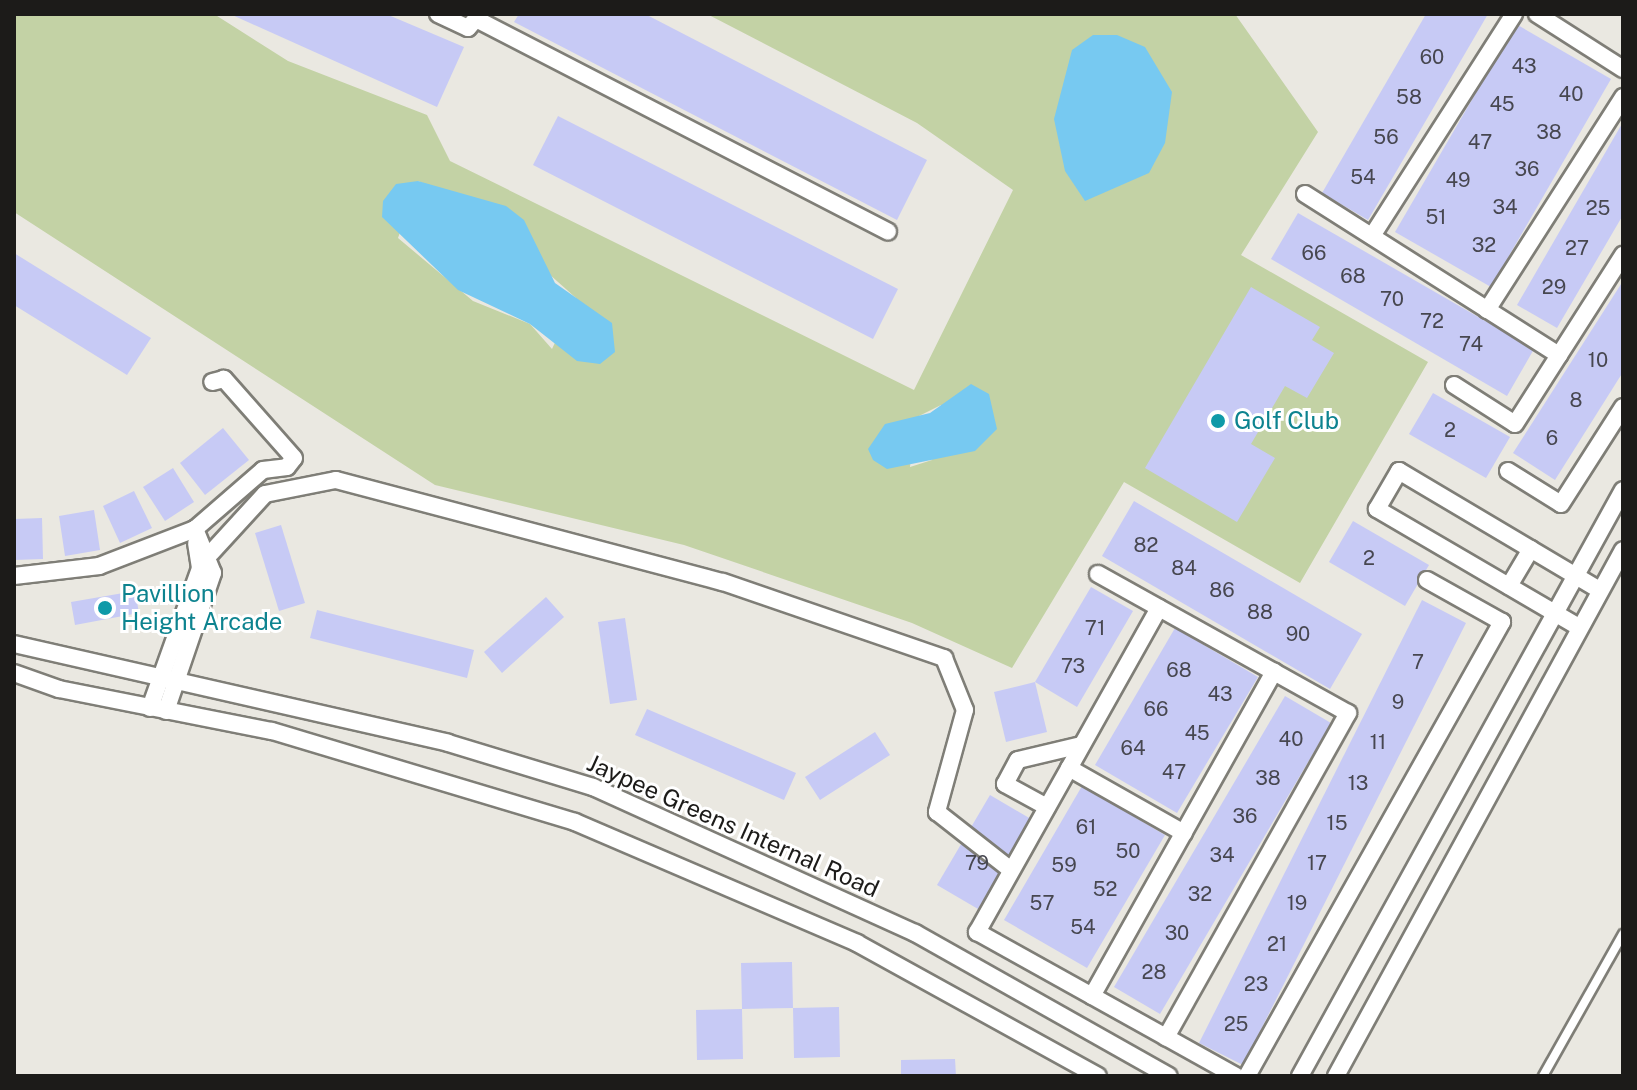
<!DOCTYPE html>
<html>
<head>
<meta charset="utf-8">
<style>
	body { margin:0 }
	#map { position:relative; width:1637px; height:1090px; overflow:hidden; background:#eae8e1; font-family:"Public Sans",sans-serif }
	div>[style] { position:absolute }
	.green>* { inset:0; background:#c3d2a5 }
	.water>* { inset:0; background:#77c9f1 }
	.building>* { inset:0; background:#c7caf5 }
	.roads { filter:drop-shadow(2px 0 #7f7e77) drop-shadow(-2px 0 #7f7e77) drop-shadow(0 2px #7f7e77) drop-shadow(0 -2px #7f7e77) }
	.lane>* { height:8px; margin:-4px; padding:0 4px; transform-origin:4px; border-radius:4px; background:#fff }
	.street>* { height:16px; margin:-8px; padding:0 8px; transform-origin:8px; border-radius:8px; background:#fff }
	.dots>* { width:22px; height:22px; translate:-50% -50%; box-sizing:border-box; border:4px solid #fff; border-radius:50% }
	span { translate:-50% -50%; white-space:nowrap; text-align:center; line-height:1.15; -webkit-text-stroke:6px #fff; paint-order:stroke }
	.number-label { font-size:20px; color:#474750 }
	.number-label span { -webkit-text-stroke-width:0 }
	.culture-label { font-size:24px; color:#0d838f }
	.left { translate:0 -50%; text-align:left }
	.street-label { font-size:24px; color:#1c1b19 }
	.frame { position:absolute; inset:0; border:16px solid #1c1b19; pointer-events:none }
</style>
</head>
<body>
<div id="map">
	<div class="green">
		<i style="clip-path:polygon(evenodd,14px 14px,214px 14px,288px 61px,427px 115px,450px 161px,914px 390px,1013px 190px,917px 123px,707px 14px,1235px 14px,1318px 132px,1241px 255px,1428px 362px,1300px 583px,1124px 482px,1012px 668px,912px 623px,684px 545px,435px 485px,14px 212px,14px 14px,418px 181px,467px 201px,576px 298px,552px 349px,530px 324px,473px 301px,398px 238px,418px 181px,14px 14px,941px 405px,932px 460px,910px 467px,915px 418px,941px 405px)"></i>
	</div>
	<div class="water">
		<i style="clip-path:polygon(1093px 35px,1117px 35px,1145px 47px,1172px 92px,1165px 143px,1149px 173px,1085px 201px,1065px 171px,1054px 119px,1072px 50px)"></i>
		<i style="clip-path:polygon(418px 181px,506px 206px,524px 220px,555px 283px,612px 323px,615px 352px,600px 364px,577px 361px,530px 324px,458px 290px,382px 217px,383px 201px,396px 184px)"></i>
		<i style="clip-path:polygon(971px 384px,989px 394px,997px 429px,975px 451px,887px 469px,873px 460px,868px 449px,885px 424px,930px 413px)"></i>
	</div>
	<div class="building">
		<i style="clip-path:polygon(230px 14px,386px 14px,464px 47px,437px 107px)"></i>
		<i style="clip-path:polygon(519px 14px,645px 14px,927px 160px,897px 220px,514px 22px)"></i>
		<i style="clip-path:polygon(1426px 14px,1488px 14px,1368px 220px,1322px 193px)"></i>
		<i style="clip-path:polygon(1516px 24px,1611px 79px,1491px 287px,1395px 232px)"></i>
		<i style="clip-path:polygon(558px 116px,898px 289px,873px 339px,533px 165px)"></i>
		<i style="clip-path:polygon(1623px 122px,1623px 215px,1557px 328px,1517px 305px)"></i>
		<i style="clip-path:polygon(1298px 213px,1534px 349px,1507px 396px,1271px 259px)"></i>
		<i style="clip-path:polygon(14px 253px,151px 338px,127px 375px,14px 305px)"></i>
		<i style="clip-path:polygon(1623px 281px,1623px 372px,1555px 480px,1513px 453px)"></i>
		<i style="clip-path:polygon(1251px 287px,1320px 327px,1312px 340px,1334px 353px,1307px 398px,1285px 386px,1251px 444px,1275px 458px,1237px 522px,1145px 468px)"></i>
		<i style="clip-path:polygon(1433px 393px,1510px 437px,1486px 478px,1409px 434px)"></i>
		<i style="clip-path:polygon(223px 428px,249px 460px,205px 495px,180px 463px)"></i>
		<i style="clip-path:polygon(173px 468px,194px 502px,165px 521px,143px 487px)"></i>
		<i style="clip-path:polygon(134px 491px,152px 528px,120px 543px,103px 506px)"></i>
		<i style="clip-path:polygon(1134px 501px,1362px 634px,1330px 689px,1102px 556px)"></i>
		<i style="clip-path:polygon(94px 510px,100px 550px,65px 556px,59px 516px)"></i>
		<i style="clip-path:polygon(42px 518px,43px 559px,14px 560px,14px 519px)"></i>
		<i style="clip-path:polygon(1353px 521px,1429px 565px,1405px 606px,1329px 562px)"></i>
		<i style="clip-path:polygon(281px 525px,305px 603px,279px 611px,255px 533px)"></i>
		<i style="clip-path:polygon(1091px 587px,1133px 611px,1077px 707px,1035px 682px)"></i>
		<i style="clip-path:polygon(135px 591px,139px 613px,75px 625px,71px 602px)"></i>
		<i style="clip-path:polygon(546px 597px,564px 617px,502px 673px,484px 652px)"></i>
		<i style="clip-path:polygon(1422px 600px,1466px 623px,1243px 1065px,1199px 1043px)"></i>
		<i style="clip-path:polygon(317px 610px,474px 650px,467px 678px,310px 638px)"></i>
		<i style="clip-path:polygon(625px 618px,637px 700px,610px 704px,598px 622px)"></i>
		<i style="clip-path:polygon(1175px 628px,1258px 677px,1177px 813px,1095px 765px)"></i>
		<i style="clip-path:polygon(1035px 682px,1047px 732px,1006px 742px,994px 692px)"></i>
		<i style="clip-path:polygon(1285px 696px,1331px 723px,1160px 1014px,1114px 987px)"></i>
		<i style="clip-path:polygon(647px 709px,796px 773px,784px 800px,635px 735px)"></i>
		<i style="clip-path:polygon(875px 732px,890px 755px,820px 800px,805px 777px)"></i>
		<i style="clip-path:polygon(1082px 786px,1165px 835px,1087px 968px,1004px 920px)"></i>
		<i style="clip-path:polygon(990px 795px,1031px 819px,978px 909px,937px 885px)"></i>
		<i style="clip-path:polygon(792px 962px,793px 1008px,839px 1007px,840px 1057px,794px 1058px,793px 1008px,742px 1009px,743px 1059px,697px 1060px,696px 1010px,742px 1009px,741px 963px)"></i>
		<i style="clip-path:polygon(955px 1059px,956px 1076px,901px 1076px,901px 1060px)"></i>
	</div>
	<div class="roads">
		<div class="lane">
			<i style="left:1543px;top:1076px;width:163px;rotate:-60.6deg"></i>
		</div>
		<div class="street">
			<i style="left:438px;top:14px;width:33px;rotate:25deg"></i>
			<i style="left:468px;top:28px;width:18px;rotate:-49deg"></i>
			<i style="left:1537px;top:14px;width:102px;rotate:32.6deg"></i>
			<i style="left:480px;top:21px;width:459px;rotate:27.3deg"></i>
			<i style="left:1305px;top:194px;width:301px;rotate:32.4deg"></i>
			<i style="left:1372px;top:236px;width:264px;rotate:-57.4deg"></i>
			<i style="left:1487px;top:310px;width:253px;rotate:-57.4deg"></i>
			<i style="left:1454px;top:385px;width:72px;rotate:32.6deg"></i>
			<i style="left:1515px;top:424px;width:201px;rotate:-57.4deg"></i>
			<i style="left:1508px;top:471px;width:62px;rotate:31.9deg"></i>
			<i style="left:1561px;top:504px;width:115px;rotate:-57.4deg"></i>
			<i style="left:211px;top:553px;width:80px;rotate:-47.5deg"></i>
			<i style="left:265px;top:494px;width:72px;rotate:-11.2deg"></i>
			<i style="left:336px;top:480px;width:400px;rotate:14.8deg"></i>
			<i style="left:723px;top:582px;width:234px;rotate:19deg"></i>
			<i style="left:944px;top:658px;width:56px;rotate:68deg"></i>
			<i style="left:965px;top:710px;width:106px;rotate:105.4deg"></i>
			<i style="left:937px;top:812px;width:94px;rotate:38.1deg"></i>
			<i style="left:1098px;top:574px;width:286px;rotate:29.1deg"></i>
			<i style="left:1348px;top:713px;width:372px;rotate:119.3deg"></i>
			<i style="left:14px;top:576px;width:86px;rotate:-6.7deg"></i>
			<i style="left:99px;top:566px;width:103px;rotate:-21.1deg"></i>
			<i style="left:1509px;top:586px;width:43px;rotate:-59.3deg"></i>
			<i style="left:1159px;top:608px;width:372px;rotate:119.3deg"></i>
			<i style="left:977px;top:932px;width:296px;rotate:29.1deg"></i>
			<i style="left:1577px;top:626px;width:232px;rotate:-149.7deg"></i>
			<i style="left:1377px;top:509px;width:44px;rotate:-59.9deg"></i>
			<i style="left:1399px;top:471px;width:231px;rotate:30.7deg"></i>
			<i style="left:14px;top:644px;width:445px;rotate:12.8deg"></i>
			<i style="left:448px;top:743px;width:152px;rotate:16.9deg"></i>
			<i style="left:593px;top:787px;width:354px;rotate:24.4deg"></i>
			<i style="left:915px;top:933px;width:291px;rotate:29.4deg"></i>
			<i style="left:14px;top:673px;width:48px;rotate:19.6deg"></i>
			<i style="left:59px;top:689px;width:217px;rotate:11.2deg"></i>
			<i style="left:272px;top:731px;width:316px;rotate:16.7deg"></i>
			<i style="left:575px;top:822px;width:307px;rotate:23.2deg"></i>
			<i style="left:857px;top:943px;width:275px;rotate:28.9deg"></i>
			<i style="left:150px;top:708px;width:149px;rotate:-70.3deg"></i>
			<i style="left:200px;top:568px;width:25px;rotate:-99deg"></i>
			<i style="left:166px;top:711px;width:146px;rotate:-71.2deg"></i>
			<i style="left:213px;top:573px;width:48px;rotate:-112.2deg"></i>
			<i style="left:195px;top:529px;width:90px;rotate:-40.9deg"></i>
			<i style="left:263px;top:470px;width:24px;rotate:-7deg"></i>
			<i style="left:287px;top:467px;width:11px;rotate:-52deg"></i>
			<i style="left:294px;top:458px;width:106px;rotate:-131.5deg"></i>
			<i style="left:224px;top:379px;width:12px;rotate:166deg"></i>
			<i style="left:1069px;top:768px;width:132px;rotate:29.5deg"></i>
			<i style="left:1047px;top:807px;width:48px;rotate:-151.3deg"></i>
			<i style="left:1005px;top:784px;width:27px;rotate:-62deg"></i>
			<i style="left:1018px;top:760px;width:65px;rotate:-13.4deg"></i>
			<i style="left:1092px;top:996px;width:372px;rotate:-60.7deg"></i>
			<i style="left:1247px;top:1076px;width:521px;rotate:-60.68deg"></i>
			<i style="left:1502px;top:622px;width:86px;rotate:-150.8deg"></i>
			<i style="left:1300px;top:1076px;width:669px;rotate:-61.14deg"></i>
			<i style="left:1336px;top:1076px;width:599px;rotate:-61.38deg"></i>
		</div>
	</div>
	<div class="dots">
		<i style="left:1218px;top:421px;background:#0f9aa8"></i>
		<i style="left:105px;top:608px;background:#0f9aa8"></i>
	</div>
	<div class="number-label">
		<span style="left:1432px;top:57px">60</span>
		<span style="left:1524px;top:66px">43</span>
		<span style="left:1571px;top:94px">40</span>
		<span style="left:1409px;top:97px">58</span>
		<span style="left:1502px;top:104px">45</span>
		<span style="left:1549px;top:132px">38</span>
		<span style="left:1386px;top:137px">56</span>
		<span style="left:1480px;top:142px">47</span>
		<span style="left:1527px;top:169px">36</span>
		<span style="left:1363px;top:177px">54</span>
		<span style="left:1458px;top:180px">49</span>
		<span style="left:1505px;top:207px">34</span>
		<span style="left:1598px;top:208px">25</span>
		<span style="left:1436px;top:217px">51</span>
		<span style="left:1484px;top:245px">32</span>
		<span style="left:1577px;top:248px">27</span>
		<span style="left:1314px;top:253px">66</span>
		<span style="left:1353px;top:276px">68</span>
		<span style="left:1554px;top:287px">29</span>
		<span style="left:1392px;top:299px">70</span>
		<span style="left:1432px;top:321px">72</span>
		<span style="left:1471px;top:344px">74</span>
		<span style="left:1598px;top:360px">10</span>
		<span style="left:1576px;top:400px">8</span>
		<span style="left:1450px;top:430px">2</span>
		<span style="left:1552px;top:438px">6</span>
		<span style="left:1146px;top:545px">82</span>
		<span style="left:1369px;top:558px">2</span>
		<span style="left:1184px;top:568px">84</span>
		<span style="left:1222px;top:590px">86</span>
		<span style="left:1260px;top:612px">88</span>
		<span style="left:1095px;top:628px">71</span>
		<span style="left:1298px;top:634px">90</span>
		<span style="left:1418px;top:662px">7</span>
		<span style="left:1073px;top:666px">73</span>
		<span style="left:1179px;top:670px">68</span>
		<span style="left:1220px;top:694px">43</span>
		<span style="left:1398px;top:702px">9</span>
		<span style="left:1156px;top:709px">66</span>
		<span style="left:1197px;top:733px">45</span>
		<span style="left:1291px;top:739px">40</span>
		<span style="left:1378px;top:742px">11</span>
		<span style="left:1133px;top:748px">64</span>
		<span style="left:1174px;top:772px">47</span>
		<span style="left:1268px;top:778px">38</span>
		<span style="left:1358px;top:783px">13</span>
		<span style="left:1245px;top:816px">36</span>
		<span style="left:1337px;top:823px">15</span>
		<span style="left:1086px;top:827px">61</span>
		<span style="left:1128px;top:851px">50</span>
		<span style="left:1222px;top:855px">34</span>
		<span style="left:977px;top:863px">79</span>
		<span style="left:1317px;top:863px">17</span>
		<span style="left:1064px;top:865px">59</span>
		<span style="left:1105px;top:889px">52</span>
		<span style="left:1200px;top:894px">32</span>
		<span style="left:1042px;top:903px">57</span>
		<span style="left:1297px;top:903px">19</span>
		<span style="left:1083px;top:927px">54</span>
		<span style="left:1177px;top:933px">30</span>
		<span style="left:1277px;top:944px">21</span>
		<span style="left:1154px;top:972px">28</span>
		<span style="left:1256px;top:984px">23</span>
		<span style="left:1236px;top:1024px">25</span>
	</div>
	<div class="culture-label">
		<span class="left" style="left:1234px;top:421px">Golf Club</span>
		<span class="left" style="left:121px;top:608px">Pavillion<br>Height Arcade</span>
	</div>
	<div class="street-label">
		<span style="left:733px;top:826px;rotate:24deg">Jaypee Greens Internal Road</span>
	</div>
	<div class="frame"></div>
</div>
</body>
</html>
